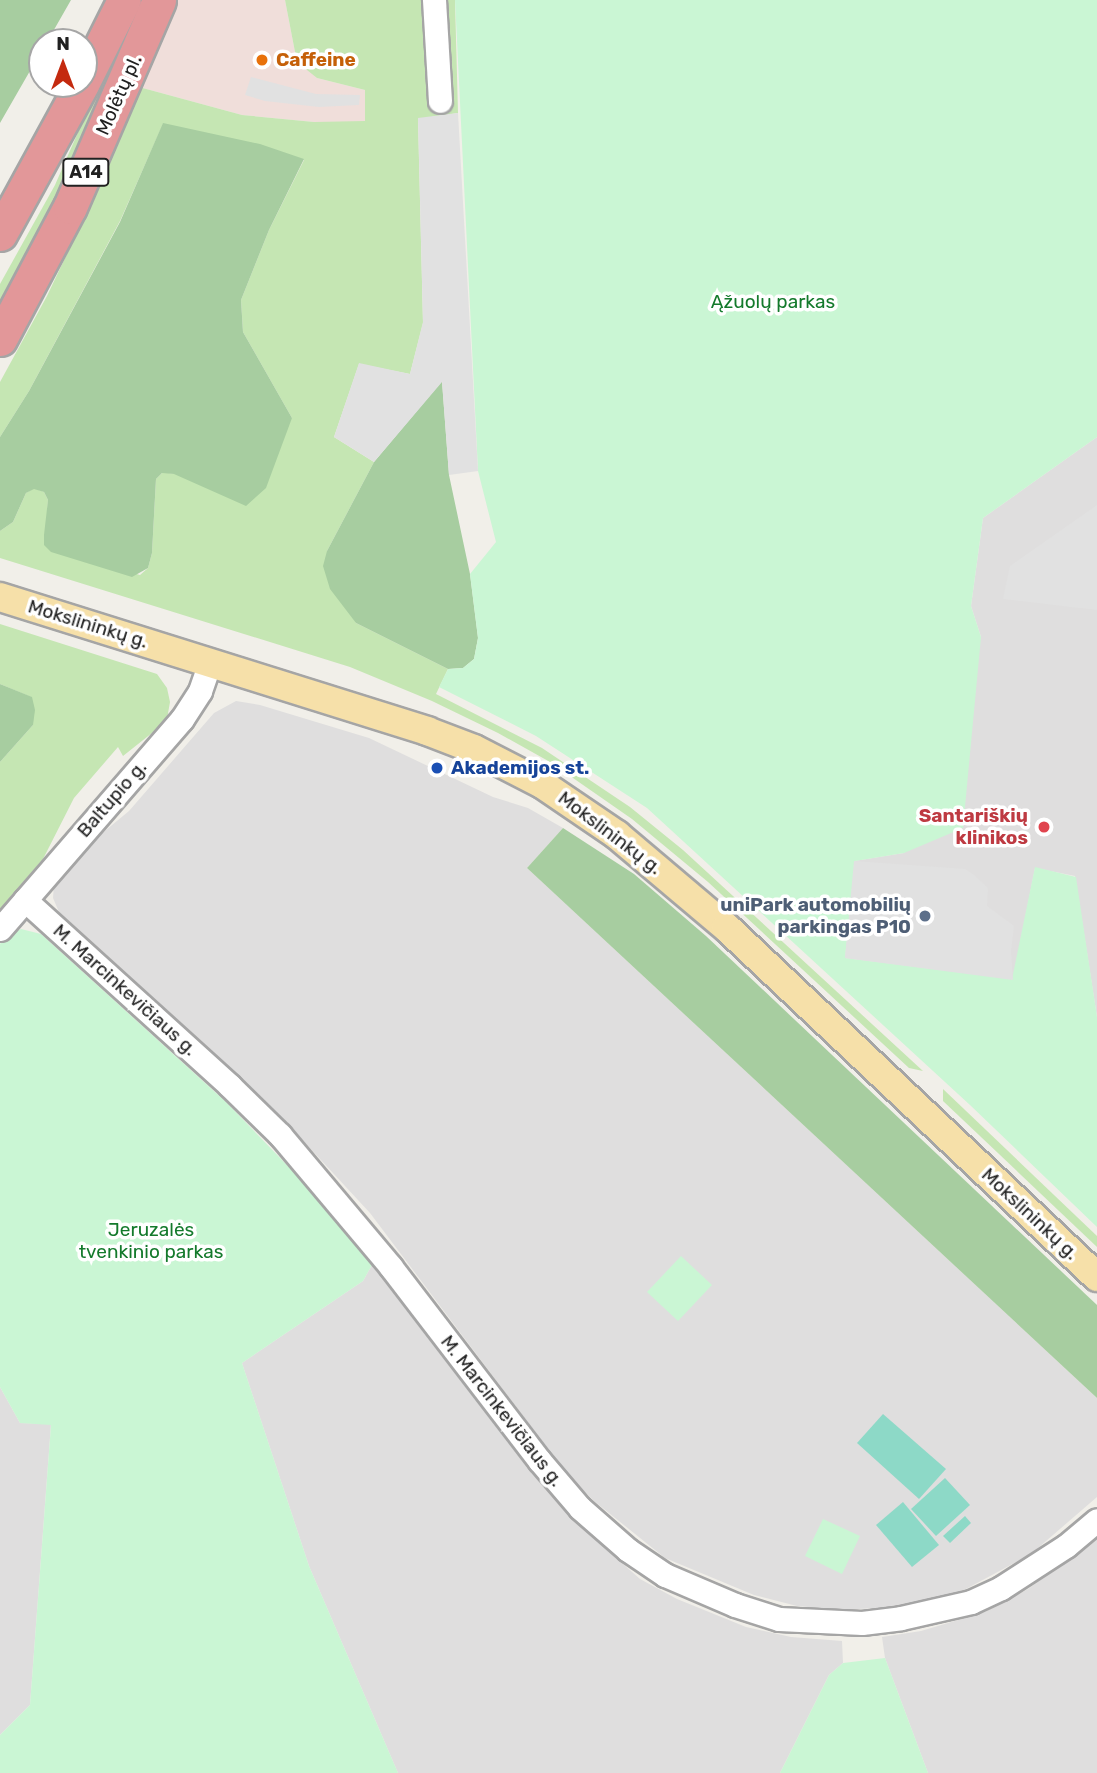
<!DOCTYPE html>
<html>
<head>
<meta charset="utf-8">
<style>
	body { margin:0 }
	#map { position:relative; width:1097px; height:1773px; overflow:hidden; background:#f1efe9; font-family:Rubik,sans-serif }
	div>[style] { position:absolute }
	.residential>* { inset:0; background:#dfdede }
	.commercial>* { inset:0; background:#f0deda }
	.grass>* { inset:0; background:#c5e6b3 }
	.forest>* { inset:0; background:#a7cda0 }
	.park>* { inset:0; background:#caf6d4 }
	.pitch>* { inset:0; background:#8dd9c7 }
	.parking>* { inset:0; background:#e1e1e1 }
	.roads { filter:drop-shadow(2px 0 #a5a5a5) drop-shadow(-2px 0 #a5a5a5) drop-shadow(0 2px #a5a5a5) drop-shadow(0 -2px #a5a5a5) }
	.minor>* { height:23px; margin:-11.5px; padding:0 11.5px; transform-origin:11.5px; border-radius:11.5px; background:#fff }
	.major>* { height:28px; margin:-14px; padding:0 14px; transform-origin:14px; border-radius:14px; background:#f6e0a9 }
	.highway>* { height:33px; margin:-16.5px; padding:0 16.5px; transform-origin:16.5px; border-radius:16.5px; background:#e29799 }
	.dots>* { width:19px; height:19px; translate:-50% -50%; box-sizing:border-box; border:4px solid #fff; border-radius:50% }
	span { translate:-50% -50%; white-space:nowrap; text-align:center; line-height:1.15; -webkit-text-stroke:7px #fff; paint-order:stroke }
	.shield-label span { padding:2px 5px; background:#fff; border:2px solid; border-radius:5px; -webkit-text-stroke-width:0 }
	.shield-label { font-size:18px; color:#212121; font-weight:700 }
	.food-label { font-size:19px; color:#c56008; font-weight:700 }
	.left { translate:0 -50%; text-align:left }
	.street-label { font-size:19px; color:#212121 }
	.park-label { font-size:19px; color:#147a2c }
	.transit-label { font-size:19px; color:#164399; font-weight:700 }
	.health-label { font-size:19px; color:#be3a42; font-weight:700 }
	.right { translate:-100% -50%; text-align:right }
	.service-label { font-size:19px; color:#4e5e75; font-weight:700 }
	.north { position:absolute; left:28px; top:28px; width:70px; height:70px; box-sizing:border-box; background:#fff; border:2px solid #a6a6a6; border-radius:50%; rotate:0deg; font-size:19px; font-weight:700; line-height:28px; text-align:center; color:#212121 }
	.north::after { content:''; display:block; margin:auto; width:24px; height:32px; background:#c42a0f; clip-path:polygon(50% 0,100% 100%,50% 72%,0 100%) }
</style>
</head>
<body>
<div id="map">
	<div class="residential">
		<i style="clip-path:polygon(1097px 437px,1097px 1017px,1075px 876px,1035px 868px,1013px 980px,845px 958px,854px 861px,904px 853px,981px 637px,971px 606px,983px 518px)"></i>
		<i style="clip-path:polygon(236px 701px,260px 705px,369px 738px,493px 797px,528px 808px,563px 828px,527px 868px,1097px 1398px,1097px 1497px,1031px 1554px,964px 1590px,897px 1607px,839px 1610px,797px 1606px,754px 1595px,665px 1558px,594px 1501px,566px 1473px,370px 1213px,295px 1132px,211px 1050px,59px 912px,53px 898px,54px 884px,83px 849px,129px 811px,214px 713px)"></i>
		<i style="clip-path:polygon(373px 1263px,543px 1482px,579px 1525px,640px 1579px,677px 1599px,746px 1627px,791px 1637px,842px 1641px,843px 1663px,829px 1675px,780px 1773px,398px 1773px,309px 1566px,242px 1363px,363px 1281px)"></i>
		<i style="clip-path:polygon(0 1387px,20px 1423px,51px 1424px,30px 1705px,0 1735px)"></i>
		<i style="clip-path:polygon(1097px 1538px,1097px 1773px,928px 1773px,885px 1658px,882px 1637px,921px 1631px,985px 1612px,1028px 1589px)"></i>
	</div>
	<div class="commercial">
		<i style="clip-path:polygon(175px 0,285px 0,295px 52px,317px 78px,365px 90px,365px 122px,314px 122px,242px 115px,139px 87px)"></i>
	</div>
	<div class="grass">
		<i style="clip-path:polygon(285px 0,455px 0,458px 113px,418px 119px,423px 323px,410px 374px,359px 364px,334px 437px,374px 462px,327px 551px,356px 623px,448px 669px,436px 694px,542px 748px,630px 807px,683px 850px,923px 1071px,909px 1068px,708px 882px,632px 819px,550px 762px,498px 733px,432px 701px,350px 667px,0 558px,0 531px,13px 522px,26px 493px,34px 488px,44px 492px,48px 500px,45px 545px,140px 575px,148px 568px,152px 553px,156px 479px,163px 472px,174px 474px,292px 418px,243px 332px,241px 300px,269px 230px,304px 160px,163px 124px,120px 221px,29px 391px,0 437px,0 382px,47px 296px,94px 197px,139px 87px,242px 115px,314px 122px,365px 121px,365px 90px,317px 78px,302px 66px,295px 52px)"></i>
		<i style="clip-path:polygon(132px 19px,76px 155px,0 312px,0 284px,55px 185px,127px 20px)"></i>
		<i style="clip-path:polygon(0 624px,157px 674px,167px 688px,170px 702px,167px 719px,162px 725px,123px 756px,118px 747px,74px 798px,43px 859px,0 909px,0 762px,33px 725px,31px 697px,0 684px)"></i>
		<i style="clip-path:polygon(943px 1089px,1097px 1236px,1097px 1247px,943px 1101px)"></i>
	</div>
	<div class="forest">
		<i style="clip-path:polygon(0 0,71px 0,47px 42px,42px 42px,42px 50px,0 123px)"></i>
		<i style="clip-path:polygon(163px 123px,260px 144px,304px 159px,269px 230px,241px 300px,243px 332px,292px 418px,266px 488px,246px 506px,174px 474px,162px 473px,156px 479px,152px 553px,148px 568px,132px 577px,51px 552px,44px 545px,44px 535px,48px 500px,44px 492px,34px 489px,26px 493px,13px 522px,0 531px,0 437px,29px 391px,120px 222px)"></i>
		<i style="clip-path:polygon(442px 381px,449px 475px,470px 574px,478px 638px,474px 659px,463px 668px,448px 669px,356px 623px,330px 589px,323px 566px,327px 551px,374px 462px)"></i>
		<i style="clip-path:polygon(0 684px,32px 697px,35px 710px,33px 725px,0 762px)"></i>
		<i style="clip-path:polygon(563px 828px,634px 874px,706px 936px,1097px 1305px,1097px 1398px,527px 868px)"></i>
	</div>
	<div class="park">
		<i style="clip-path:polygon(455px 0,1097px 0,1097px 437px,983px 518px,971px 606px,981px 637px,963px 828px,904px 853px,855px 861px,845px 958px,1012px 979px,1035px 867px,1076px 877px,1097px 1017px,1097px 1227px,970px 1105px,647px 808px,536px 736px,439px 687px,448px 669px,463px 668px,474px 659px,478px 638px,470px 574px,496px 542px,478px 471px)"></i>
		<i style="clip-path:polygon(21px 929px,41px 934px,226px 1102px,312px 1191px,373px 1263px,363px 1281px,242px 1363px,309px 1566px,398px 1773px,0 1773px,0 1735px,30px 1705px,51px 1425px,20px 1423px,0 1387px,0 944px,7px 936px)"></i>
		<i style="clip-path:polygon(681px 1256px,712px 1285px,678px 1321px,647px 1292px)"></i>
		<i style="clip-path:polygon(823px 1519px,860px 1536px,842px 1574px,805px 1556px)"></i>
		<i style="clip-path:polygon(885px 1658px,928px 1773px,780px 1773px,829px 1675px,843px 1663px)"></i>
	</div>
	<div class="pitch">
		<i style="clip-path:polygon(883px 1414px,946px 1469px,919px 1499px,857px 1443px)"></i>
		<i style="clip-path:polygon(945px 1478px,970px 1505px,936px 1536px,911px 1509px)"></i>
		<i style="clip-path:polygon(903px 1502px,939px 1545px,912px 1567px,876px 1525px)"></i>
		<i style="clip-path:polygon(965px 1516px,971px 1523px,950px 1543px,943px 1536px)"></i>
	</div>
	<div class="parking">
		<i style="clip-path:polygon(251px 77px,316px 94px,360px 95px,359px 105px,319px 107px,265px 101px,245px 95px)"></i>
		<i style="clip-path:polygon(458px 113px,478px 471px,449px 475px,442px 382px,374px 462px,334px 437px,359px 363px,410px 374px,423px 322px,418px 118px)"></i>
		<i style="clip-path:polygon(1097px 505px,1097px 610px,1003px 599px,1010px 566px)"></i>
		<i style="clip-path:polygon(854px 861px,965px 869px,974px 875px,988px 888px,987px 906px,1014px 926px,1011px 951px,1013px 980px,845px 958px)"></i>
	</div>
	<div class="roads">
		<div class="minor">
			<i style="left:434px;top:0;width:101px;rotate:86.6deg"></i>
			<i style="left:25px;top:900px;width:277px;rotate:42.2deg"></i>
			<i style="left:230px;top:1086px;width:70px;rotate:44.4deg"></i>
			<i style="left:280px;top:1135px;width:172px;rotate:49.9deg"></i>
			<i style="left:391px;top:1267px;width:243px;rotate:52.5deg"></i>
			<i style="left:539px;top:1460px;width:63px;rotate:49.5deg"></i>
			<i style="left:580px;top:1508px;width:64px;rotate:41.2deg"></i>
			<i style="left:628px;top:1550px;width:45px;rotate:34deg"></i>
			<i style="left:665px;top:1575px;width:76px;rotate:23.2deg"></i>
			<i style="left:735px;top:1605px;width:46px;rotate:17.7deg"></i>
			<i style="left:779px;top:1619px;width:83px;rotate:2.8deg"></i>
			<i style="left:862px;top:1623px;width:39px;rotate:-7deg"></i>
			<i style="left:901px;top:1618px;width:72px;rotate:-12.9deg"></i>
			<i style="left:971px;top:1602px;width:33px;rotate:-25deg"></i>
			<i style="left:1001px;top:1588px;width:77px;rotate:-32.9deg"></i>
			<i style="left:1066px;top:1546px;width:40px;rotate:-40deg"></i>
			<i style="left:0;top:929px;width:278px;rotate:-49.1deg"></i>
			<i style="left:182px;top:719px;width:33px;rotate:-57deg"></i>
			<i style="left:200px;top:691px;width:31px;rotate:-71deg"></i>
		</div>
		<div class="major">
			<i style="left:0;top:597px;width:448px;rotate:17.4deg"></i>
			<i style="left:427px;top:731px;width:50px;rotate:21deg"></i>
			<i style="left:474px;top:749px;width:76px;rotate:27.2deg"></i>
			<i style="left:542px;top:784px;width:91px;rotate:34.2deg"></i>
			<i style="left:617px;top:835px;width:143px;rotate:40.2deg"></i>
			<i style="left:726px;top:927px;width:510px;rotate:43.33deg"></i>
		</div>
		<div class="highway">
			<i style="left:84px;top:80px;width:89px;rotate:-63.4deg"></i>
			<i style="left:0;top:234px;width:171px;rotate:-61.3deg"></i>
			<i style="left:0;top:339px;width:149px;rotate:-62.1deg"></i>
			<i style="left:70px;top:207px;width:225px;rotate:-66.7deg"></i>
		</div>
	</div>
	<div class="dots">
		<i style="left:262px;top:60px;background:#e8710a"></i>
		<i style="left:437px;top:768px;background:#1a4fb4"></i>
		<i style="left:1044px;top:827px;background:#e0444e"></i>
		<i style="left:925px;top:916px;background:#5c6f8a"></i>
	</div>
	<div class="shield-label">
		<span style="left:86px;top:172px">A14</span>
	</div>
	<div class="food-label">
		<span class="left" style="left:276px;top:60px">Caffeine</span>
	</div>
	<div class="street-label">
		<span style="left:119px;top:95px;rotate:-66deg">Molėtų pl.</span>
		<span style="left:88px;top:624px;rotate:17deg">Mokslininkų g.</span>
		<span style="left:112px;top:799px;rotate:-49deg">Baltupio g.</span>
		<span style="left:610px;top:833px;rotate:37deg">Mokslininkų g.</span>
		<span style="left:125px;top:990px;rotate:42deg">M. Marcinkevičiaus g.</span>
		<span style="left:1030px;top:1214px;rotate:43deg">Mokslininkų g.</span>
		<span style="left:502px;top:1411px;rotate:52deg">M. Marcinkevičiaus g.</span>
	</div>
	<div class="park-label">
		<span style="left:773px;top:302px">Ąžuolų parkas</span>
		<span style="left:151px;top:1241px">Jeruzalės<br>tvenkinio parkas</span>
	</div>
	<div class="transit-label">
		<span class="left" style="left:451px;top:768px">Akademijos st.</span>
	</div>
	<div class="health-label">
		<span class="right" style="left:1028px;top:827px">Santariškių<br>klinikos</span>
	</div>
	<div class="service-label">
		<span class="right" style="left:911px;top:916px">uniPark automobilių<br>parkingas P10</span>
	</div>
	<div class="north">N</div>
</div>
</body>
</html>
